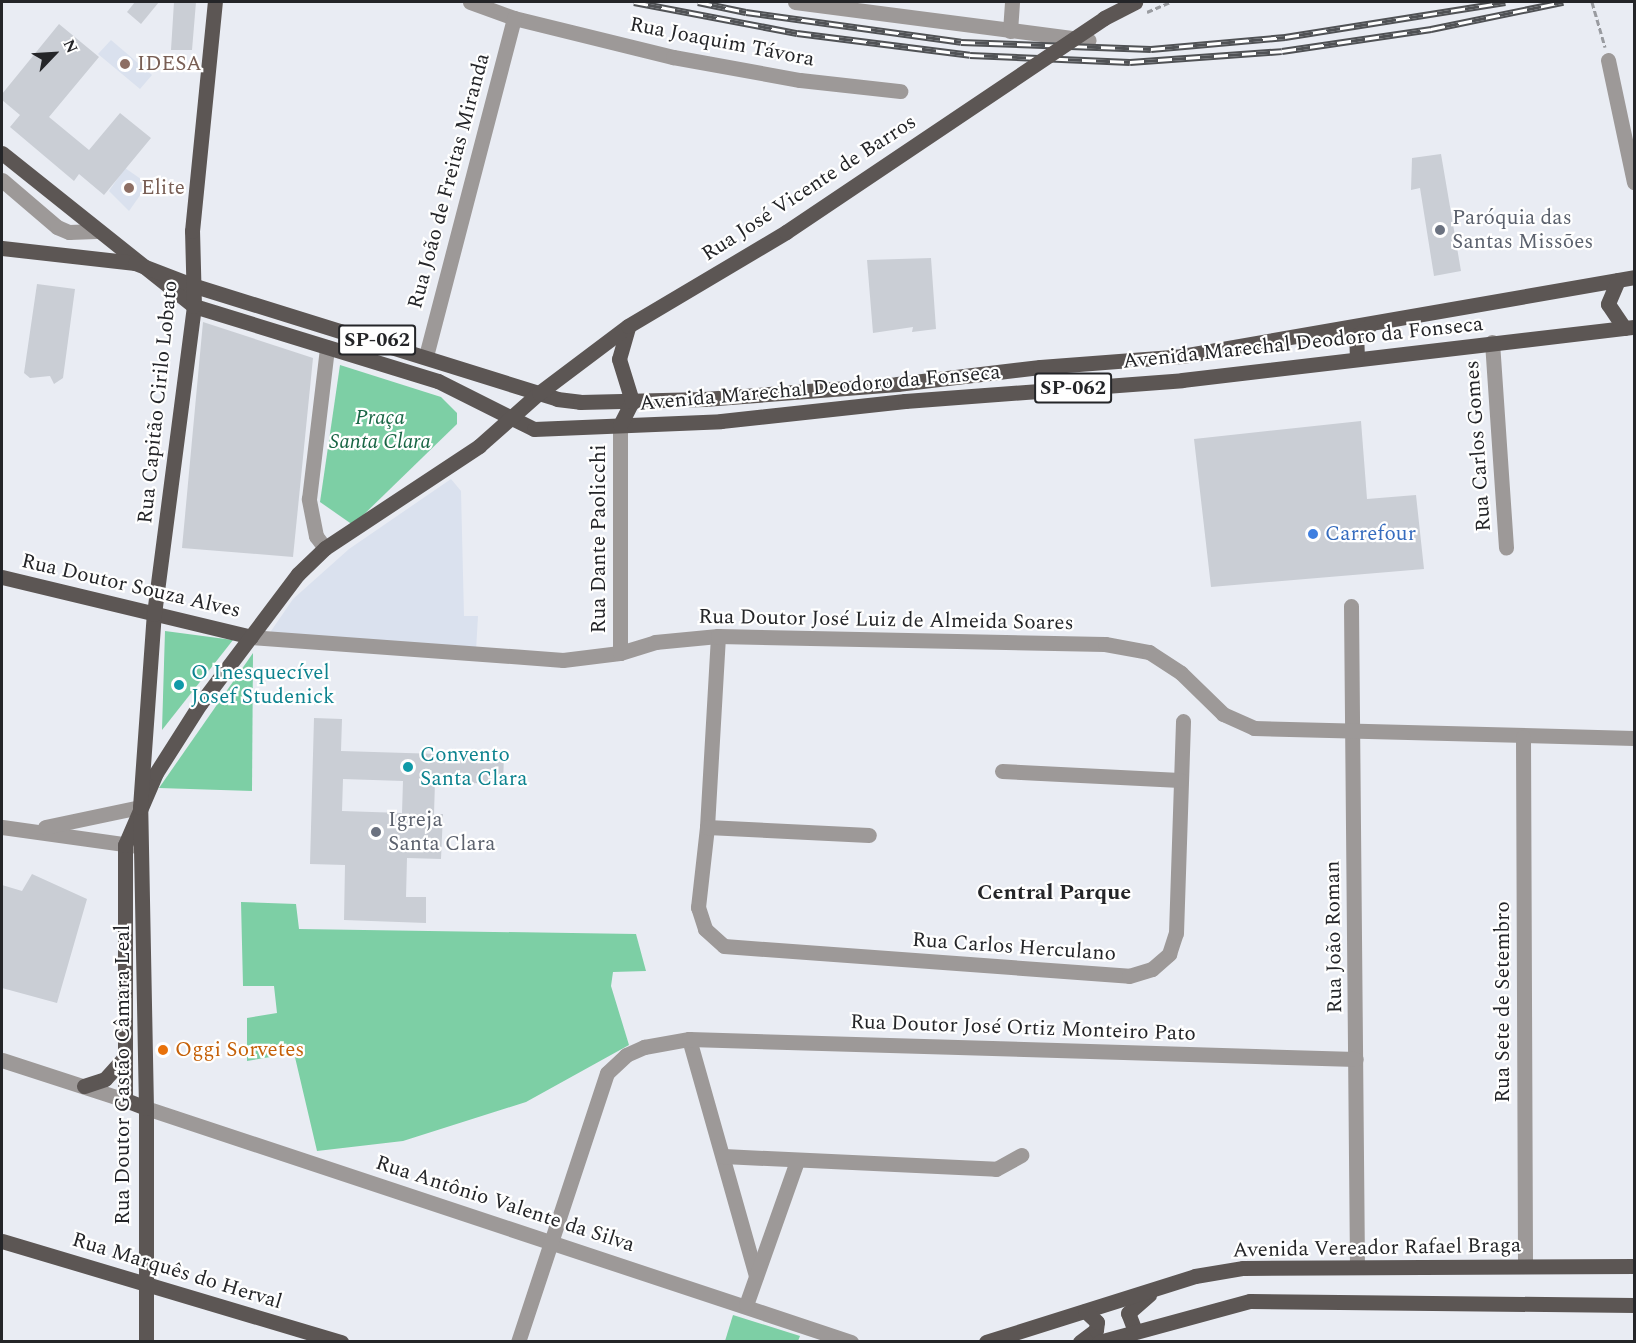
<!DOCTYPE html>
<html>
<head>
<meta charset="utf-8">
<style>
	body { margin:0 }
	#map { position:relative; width:1636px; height:1343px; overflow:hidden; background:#e9ecf3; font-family:Spectral,serif }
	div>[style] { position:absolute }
	.built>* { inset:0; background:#dae1ee }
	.green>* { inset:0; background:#7dcfa5 }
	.building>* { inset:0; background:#caced5 }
	.path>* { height:3px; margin-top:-1.5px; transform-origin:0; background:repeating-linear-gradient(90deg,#999ba0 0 6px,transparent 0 9px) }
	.minor>* { height:15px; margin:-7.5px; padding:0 7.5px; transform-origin:7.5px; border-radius:7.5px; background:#9d9998 }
	.major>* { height:15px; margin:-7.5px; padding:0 7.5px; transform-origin:7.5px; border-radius:7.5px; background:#5c5654 }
	.rail>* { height:7px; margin-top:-3.5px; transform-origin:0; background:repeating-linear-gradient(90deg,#fff 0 14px,#505255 0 28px); box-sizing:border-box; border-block:2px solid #505255 }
	.major-bridge>* { height:15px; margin:-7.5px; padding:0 7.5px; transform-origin:7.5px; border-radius:7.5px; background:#5c5654 }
	.dots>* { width:16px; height:16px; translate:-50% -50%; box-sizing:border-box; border:3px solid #fff; border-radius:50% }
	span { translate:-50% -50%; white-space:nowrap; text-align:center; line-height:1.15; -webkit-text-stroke:4.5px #fff; paint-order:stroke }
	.shield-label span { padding:2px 4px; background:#fff; border:2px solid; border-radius:4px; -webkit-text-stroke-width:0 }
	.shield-label { font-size:20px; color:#242528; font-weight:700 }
	.street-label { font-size:21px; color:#242528 }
	.education-label { font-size:21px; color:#785e54 }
	.left { translate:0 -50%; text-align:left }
	.worship-label { font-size:21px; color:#5b616d }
	.park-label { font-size:21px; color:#186544; font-style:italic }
	.shop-label { font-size:21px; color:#366cbe }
	.culture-label { font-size:21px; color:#0d838f }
	.food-label { font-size:21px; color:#c56008 }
	.neighbourhood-label { font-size:22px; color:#242528; font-weight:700 }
	.frame { position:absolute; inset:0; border:3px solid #242528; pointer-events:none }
	.north { position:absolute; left:24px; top:24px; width:60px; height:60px; -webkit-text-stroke:4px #fff; paint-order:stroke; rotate:65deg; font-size:16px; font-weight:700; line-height:24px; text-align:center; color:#242528 }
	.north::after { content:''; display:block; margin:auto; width:21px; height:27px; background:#242528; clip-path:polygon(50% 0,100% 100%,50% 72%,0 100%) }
</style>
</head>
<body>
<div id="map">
	<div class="built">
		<i style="clip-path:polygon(111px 40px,152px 75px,140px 89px,98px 54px)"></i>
		<i style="clip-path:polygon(125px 168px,148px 184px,129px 211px,109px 191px)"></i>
		<i style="clip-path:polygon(451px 479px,461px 491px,464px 616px,478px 616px,476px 651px,269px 634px,293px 599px,349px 549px)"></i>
	</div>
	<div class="green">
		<i style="clip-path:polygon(340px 365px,441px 397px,457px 413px,457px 424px,353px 525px,320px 502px)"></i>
		<i style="clip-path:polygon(165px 631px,233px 640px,162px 730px)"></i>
		<i style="clip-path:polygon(253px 653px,252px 791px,159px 788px)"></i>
		<i style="clip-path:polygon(241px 902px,296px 904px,299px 929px,636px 934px,646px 971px,613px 972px,611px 986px,629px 1045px,526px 1102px,403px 1141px,317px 1151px,294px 1053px,247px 1061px,247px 1018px,277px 1013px,274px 986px,243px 986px)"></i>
		<i style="clip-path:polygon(733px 1315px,800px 1336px,798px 1341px,725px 1341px)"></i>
	</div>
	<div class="building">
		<i style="clip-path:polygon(135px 2px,159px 2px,141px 24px,127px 12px)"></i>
		<i style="clip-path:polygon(174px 2px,196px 2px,192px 50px,171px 50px)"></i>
		<i style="clip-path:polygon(59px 24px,99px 57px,49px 117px,89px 150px,120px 113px,151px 138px,104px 195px,79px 174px,74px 181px,10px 127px,20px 115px,2px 100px,2px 94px)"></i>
		<i style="clip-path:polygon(1441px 154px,1461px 271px,1434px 276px,1420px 188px,1411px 190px,1412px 158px)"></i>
		<i style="clip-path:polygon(931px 258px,936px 329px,912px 332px,913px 327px,873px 333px,867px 260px)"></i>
		<i style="clip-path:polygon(37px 284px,75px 289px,63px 378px,54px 384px,50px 376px,30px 378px,24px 373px)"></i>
		<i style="clip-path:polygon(203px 322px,313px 358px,293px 557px,182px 548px)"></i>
		<i style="clip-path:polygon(1361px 421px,1367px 499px,1416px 495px,1424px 569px,1211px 587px,1194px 439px)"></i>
		<i style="clip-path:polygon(evenodd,314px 718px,342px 719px,341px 751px,504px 756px,503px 784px,435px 782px,434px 814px,443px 814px,441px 859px,407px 858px,406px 897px,426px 897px,426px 923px,344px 920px,345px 865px,310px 864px,314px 718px,343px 779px,403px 781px,402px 813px,342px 811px,343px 779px)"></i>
		<i style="clip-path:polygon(32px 874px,87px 899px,57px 1003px,2px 988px,2px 885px,22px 891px)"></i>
	</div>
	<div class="path">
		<i style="left:1592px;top:2px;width:47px;rotate:73.9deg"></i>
		<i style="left:1147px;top:12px;width:25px;rotate:-23deg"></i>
	</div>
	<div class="minor">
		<i style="left:470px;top:2px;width:47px;rotate:20deg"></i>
		<i style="left:514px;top:18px;width:164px;rotate:13.8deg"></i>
		<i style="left:673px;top:57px;width:129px;rotate:10.3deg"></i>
		<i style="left:800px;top:80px;width:101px;rotate:6.3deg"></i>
		<i style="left:795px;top:2px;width:296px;rotate:7.4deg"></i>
		<i style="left:1010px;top:31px;width:29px;rotate:-86deg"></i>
		<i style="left:1608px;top:60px;width:125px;rotate:78deg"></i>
		<i style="left:2px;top:180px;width:72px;rotate:40.5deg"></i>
		<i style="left:57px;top:227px;width:13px;rotate:23deg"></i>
		<i style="left:69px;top:232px;width:27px;rotate:-2deg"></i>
		<i style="left:1492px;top:342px;width:206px;rotate:86.1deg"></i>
		<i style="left:426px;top:356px;width:349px;rotate:-75.4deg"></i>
		<i style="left:325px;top:548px;width:15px;rotate:-127deg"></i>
		<i style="left:316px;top:536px;width:38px;rotate:-101deg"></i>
		<i style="left:309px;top:499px;width:153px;rotate:-83.2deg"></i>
		<i style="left:1351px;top:606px;width:661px;rotate:89.48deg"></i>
		<i style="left:718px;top:636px;width:191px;rotate:93.3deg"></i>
		<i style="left:707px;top:827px;width:81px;rotate:96.4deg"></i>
		<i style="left:698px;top:907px;width:23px;rotate:72deg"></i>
		<i style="left:705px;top:929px;width:25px;rotate:42deg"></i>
		<i style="left:724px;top:946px;width:406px;rotate:4.2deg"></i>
		<i style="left:1129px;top:976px;width:24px;rotate:-17deg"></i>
		<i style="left:1152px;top:969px;width:23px;rotate:-41deg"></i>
		<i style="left:1169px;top:954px;width:22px;rotate:-72deg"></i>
		<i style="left:1176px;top:933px;width:212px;rotate:-88.1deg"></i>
		<i style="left:251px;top:637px;width:313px;rotate:4.2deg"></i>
		<i style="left:563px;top:660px;width:57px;rotate:-7deg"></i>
		<i style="left:620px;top:653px;width:37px;rotate:-17deg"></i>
		<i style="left:655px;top:642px;width:63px;rotate:-5.4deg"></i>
		<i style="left:718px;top:636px;width:387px;rotate:1.2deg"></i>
		<i style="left:1105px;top:644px;width:45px;rotate:10.3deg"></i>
		<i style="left:1149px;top:652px;width:38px;rotate:33deg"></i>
		<i style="left:1181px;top:673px;width:59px;rotate:44.3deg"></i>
		<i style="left:1223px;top:714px;width:34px;rotate:24deg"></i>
		<i style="left:1254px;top:728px;width:380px;rotate:1.5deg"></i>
		<i style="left:620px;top:653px;width:228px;rotate:-90deg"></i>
		<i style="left:1523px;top:737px;width:529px;rotate:89.78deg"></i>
		<i style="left:1002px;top:771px;width:178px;rotate:2.9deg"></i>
		<i style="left:2px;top:827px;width:136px;rotate:8deg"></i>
		<i style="left:45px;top:827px;width:97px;rotate:-11.9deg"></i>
		<i style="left:707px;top:827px;width:162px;rotate:2.8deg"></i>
		<i style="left:689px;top:1039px;width:246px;rotate:74.2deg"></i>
		<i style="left:2px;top:1060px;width:129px;rotate:18deg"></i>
		<i style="left:146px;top:1108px;width:743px;rotate:18.36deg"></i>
		<i style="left:723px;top:1156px;width:273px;rotate:2.7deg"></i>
		<i style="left:996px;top:1169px;width:29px;rotate:-29deg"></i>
		<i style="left:746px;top:1305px;width:153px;rotate:-70.5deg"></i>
		<i style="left:518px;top:1342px;width:283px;rotate:-71.7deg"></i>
		<i style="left:607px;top:1073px;width:26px;rotate:-43deg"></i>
		<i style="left:626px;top:1055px;width:20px;rotate:-24deg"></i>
		<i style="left:644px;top:1047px;width:46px;rotate:-10.1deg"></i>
		<i style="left:689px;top:1039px;width:667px;rotate:1.72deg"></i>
	</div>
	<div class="major">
		<i style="left:2px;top:153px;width:246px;rotate:38.6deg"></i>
		<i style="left:194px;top:306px;width:255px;rotate:17.1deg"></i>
		<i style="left:438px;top:381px;width:107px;rotate:26.6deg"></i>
		<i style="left:534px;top:429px;width:187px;rotate:-2.4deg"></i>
		<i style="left:721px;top:421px;width:185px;rotate:-6.2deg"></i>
		<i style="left:905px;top:401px;width:278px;rotate:-4.3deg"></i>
		<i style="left:1182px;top:380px;width:455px;rotate:-6.7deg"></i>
		<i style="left:2px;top:248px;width:134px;rotate:6.4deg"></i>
		<i style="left:135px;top:263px;width:64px;rotate:21deg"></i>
		<i style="left:195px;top:286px;width:379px;rotate:17.3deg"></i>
		<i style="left:557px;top:399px;width:23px;rotate:7deg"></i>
		<i style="left:580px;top:402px;width:124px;rotate:-1.4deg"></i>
		<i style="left:704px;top:399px;width:194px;rotate:-4.4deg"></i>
		<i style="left:897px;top:384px;width:144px;rotate:-6.8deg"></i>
		<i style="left:1040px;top:367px;width:142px;rotate:-4.4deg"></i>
		<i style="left:1182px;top:356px;width:459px;rotate:-9.9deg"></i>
		<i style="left:1618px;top:280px;width:26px;rotate:113deg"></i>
		<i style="left:1608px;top:304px;width:29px;rotate:56deg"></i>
		<i style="left:1357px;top:359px;width:23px;rotate:-92deg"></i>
		<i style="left:1356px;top:336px;width:18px;rotate:-38deg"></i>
		<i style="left:620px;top:425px;width:27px;rotate:-63deg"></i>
		<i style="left:632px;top:401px;width:44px;rotate:-107.2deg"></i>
		<i style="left:619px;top:359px;width:33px;rotate:-74deg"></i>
		<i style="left:2px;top:577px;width:256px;rotate:13.5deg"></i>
		<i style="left:84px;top:1086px;width:22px;rotate:-18deg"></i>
		<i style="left:105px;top:1079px;width:27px;rotate:-48deg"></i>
		<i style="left:146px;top:1108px;width:22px;rotate:-159deg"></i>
		<i style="left:125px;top:1100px;width:255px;rotate:-90deg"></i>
		<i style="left:125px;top:845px;width:78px;rotate:-66.7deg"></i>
		<i style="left:156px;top:773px;width:82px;rotate:-57.5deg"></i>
		<i style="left:200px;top:704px;width:163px;rotate:-53deg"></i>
		<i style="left:298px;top:574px;width:37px;rotate:-44deg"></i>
		<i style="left:325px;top:548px;width:185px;rotate:-33.5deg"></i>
		<i style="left:479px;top:446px;width:80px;rotate:-41.5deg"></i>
		<i style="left:539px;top:393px;width:111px;rotate:-37deg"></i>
		<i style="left:628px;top:326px;width:184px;rotate:-30.7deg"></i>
		<i style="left:2px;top:1241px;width:354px;rotate:16.6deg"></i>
		<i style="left:1135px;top:1331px;width:19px;rotate:-111deg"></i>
		<i style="left:1128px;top:1313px;width:28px;rotate:-41deg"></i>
		<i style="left:146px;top:1342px;width:234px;rotate:-90deg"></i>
		<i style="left:146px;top:1108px;width:301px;rotate:-91.1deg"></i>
		<i style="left:140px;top:807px;width:194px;rotate:-85.9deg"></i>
		<i style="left:154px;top:614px;width:311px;rotate:-82.6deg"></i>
		<i style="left:194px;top:306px;width:75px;rotate:-91.5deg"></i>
		<i style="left:192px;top:231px;width:230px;rotate:-84.3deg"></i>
		<i style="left:986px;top:1342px;width:219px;rotate:-17.5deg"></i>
		<i style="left:1195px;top:1276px;width:49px;rotate:-9.5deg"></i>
		<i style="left:1243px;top:1268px;width:391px;rotate:-0.3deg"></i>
		<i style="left:1080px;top:1342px;width:20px;rotate:-37deg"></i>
		<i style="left:1096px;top:1330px;width:8px;rotate:-83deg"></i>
		<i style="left:1097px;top:1322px;width:16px;rotate:-137deg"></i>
		<i style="left:1099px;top:1342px;width:156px;rotate:-15.2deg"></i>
		<i style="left:1250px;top:1301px;width:384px;rotate:0.6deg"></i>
	</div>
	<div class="rail">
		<i style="left:634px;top:2px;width:166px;rotate:10.8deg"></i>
		<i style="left:797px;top:33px;width:174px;rotate:7.2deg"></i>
		<i style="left:970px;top:55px;width:160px;rotate:2.5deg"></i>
		<i style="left:1130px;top:62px;width:152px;rotate:-4.1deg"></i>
		<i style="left:1282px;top:51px;width:151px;rotate:-8.4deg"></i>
		<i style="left:1431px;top:29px;width:135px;rotate:-11.6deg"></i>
		<i style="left:698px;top:2px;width:49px;rotate:11.8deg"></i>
		<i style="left:746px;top:12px;width:217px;rotate:7.9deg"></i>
		<i style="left:961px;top:42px;width:190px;rotate:2.1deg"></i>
		<i style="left:1151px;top:49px;width:135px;rotate:-5.1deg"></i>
		<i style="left:1285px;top:37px;width:223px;rotate:-9deg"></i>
	</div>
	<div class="major-bridge">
		<i style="left:786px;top:232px;width:383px;rotate:-33.9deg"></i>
		<i style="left:1104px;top:18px;width:35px;rotate:-27deg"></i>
	</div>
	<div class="dots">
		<i style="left:125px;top:64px;background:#8d6e63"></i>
		<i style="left:129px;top:188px;background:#8d6e63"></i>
		<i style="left:1440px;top:230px;background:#6b7280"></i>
		<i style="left:1313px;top:534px;background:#3f7fe0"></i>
		<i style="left:179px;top:685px;background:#0f9aa8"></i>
		<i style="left:408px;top:767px;background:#0f9aa8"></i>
		<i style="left:376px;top:832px;background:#6b7280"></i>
		<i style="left:163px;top:1050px;background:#e8710a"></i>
	</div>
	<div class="shield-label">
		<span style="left:377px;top:340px">SP-062</span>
		<span style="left:1073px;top:388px">SP-062</span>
	</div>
	<div class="street-label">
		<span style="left:722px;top:42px;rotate:11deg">Rua Joaquim Távora</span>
		<span style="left:449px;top:181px;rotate:-75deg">Rua João de Freitas Miranda</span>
		<span style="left:809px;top:188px;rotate:-33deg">Rua José Vicente de Barros</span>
		<span style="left:1303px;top:343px;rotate:-6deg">Avenida Marechal Deodoro da Fonseca</span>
		<span style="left:820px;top:388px;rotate:-5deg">Avenida Marechal Deodoro da Fonseca</span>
		<span style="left:158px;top:402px;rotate:-84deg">Rua Capitão Cirilo Lobato</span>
		<span style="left:1478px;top:446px;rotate:-94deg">Rua Carlos Gomes</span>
		<span style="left:599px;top:539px;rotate:-90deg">Rua Dante Paolicchi</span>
		<span style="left:131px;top:586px;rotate:13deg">Rua Doutor Souza Alves</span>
		<span style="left:886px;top:620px;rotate:1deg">Rua Doutor José Luiz de Almeida Soares</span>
		<span style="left:1334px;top:937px;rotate:-91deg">Rua João Roman</span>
		<span style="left:1014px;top:947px;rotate:4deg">Rua Carlos Herculano</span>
		<span style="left:1503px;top:1002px;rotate:-90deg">Rua Sete de Setembro</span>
		<span style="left:1023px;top:1028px;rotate:2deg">Rua Doutor José Ortiz Monteiro Pato</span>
		<span style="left:123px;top:1075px;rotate:-90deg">Rua Doutor Gastão Câmara Leal</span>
		<span style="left:505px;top:1204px;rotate:18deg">Rua Antônio Valente da Silva</span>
		<span style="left:1377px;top:1248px;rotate:-1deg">Avenida Vereador Rafael Braga</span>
		<span style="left:177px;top:1271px;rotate:17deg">Rua Marquês do Herval</span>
	</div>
	<div class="education-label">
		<span class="left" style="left:137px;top:64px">IDESA</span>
		<span class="left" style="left:141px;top:188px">Elite</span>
	</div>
	<div class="worship-label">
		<span class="left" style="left:1452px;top:230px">Paróquia das<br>Santas Missões</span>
		<span class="left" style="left:388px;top:832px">Igreja<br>Santa Clara</span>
	</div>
	<div class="park-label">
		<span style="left:380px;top:430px">Praça<br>Santa Clara</span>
	</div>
	<div class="shop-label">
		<span class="left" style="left:1325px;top:534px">Carrefour</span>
	</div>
	<div class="culture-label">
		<span class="left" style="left:191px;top:685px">O Inesquecível<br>Josef Studenick</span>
		<span class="left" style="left:420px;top:767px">Convento<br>Santa Clara</span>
	</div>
	<div class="food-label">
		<span class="left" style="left:175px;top:1050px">Oggi Sorvetes</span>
	</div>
	<div class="neighbourhood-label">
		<span style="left:1054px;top:893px">Central Parque</span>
	</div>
	<div class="frame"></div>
	<div class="north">N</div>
</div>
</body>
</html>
